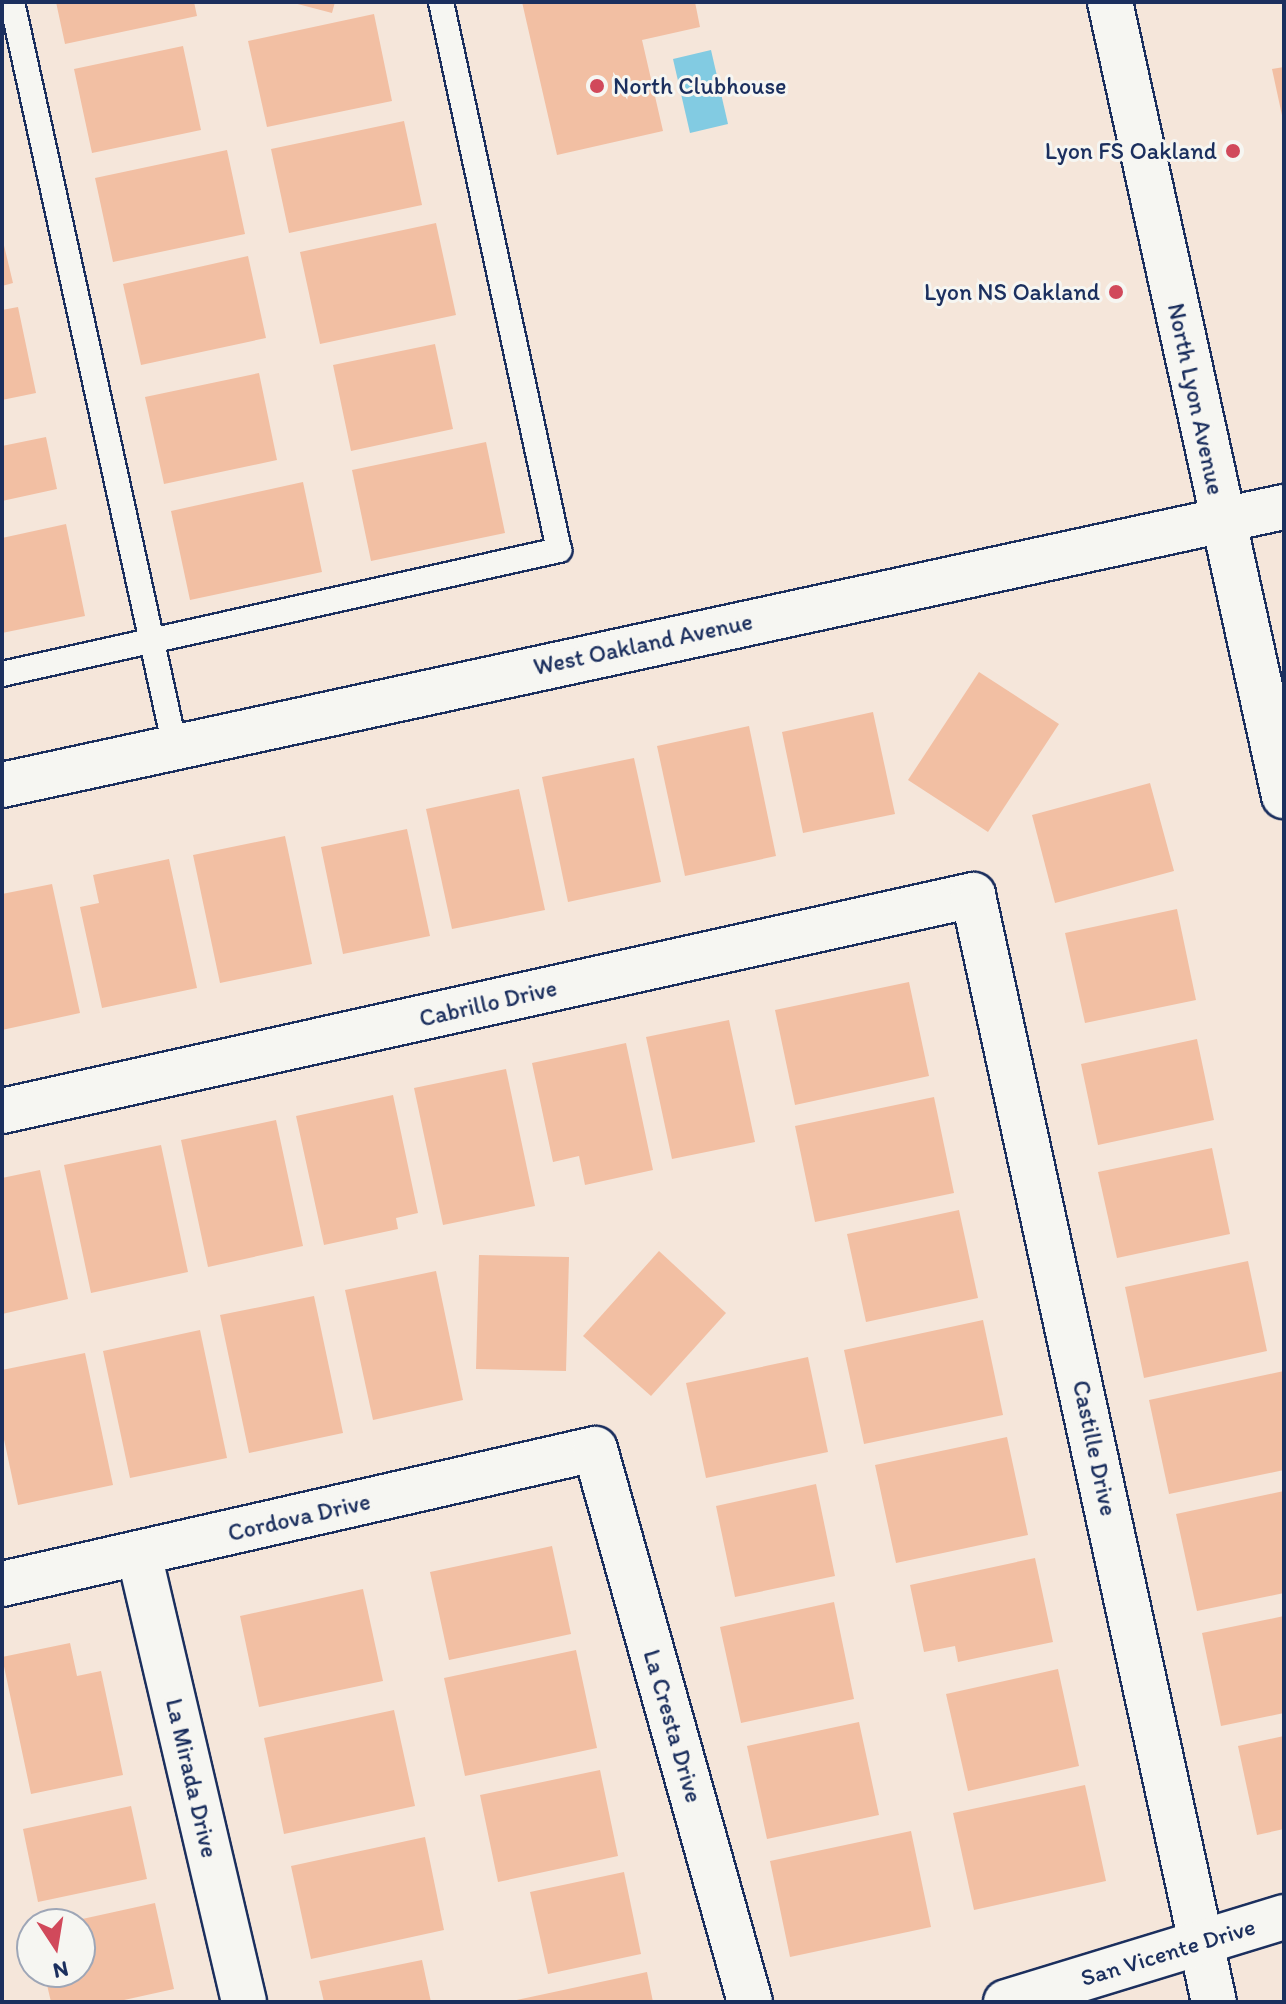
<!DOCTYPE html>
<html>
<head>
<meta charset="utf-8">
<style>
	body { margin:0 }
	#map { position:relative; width:1286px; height:2004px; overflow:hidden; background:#f5e6da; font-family:Itim,sans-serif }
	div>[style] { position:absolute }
	.water>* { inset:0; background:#82cbe2 }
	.building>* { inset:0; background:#f2bfa3 }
	.roads { filter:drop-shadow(2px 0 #1b2f5e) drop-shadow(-2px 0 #1b2f5e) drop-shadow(0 2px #1b2f5e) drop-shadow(0 -2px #1b2f5e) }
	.service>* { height:24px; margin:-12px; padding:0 12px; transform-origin:12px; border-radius:12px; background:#f6f6f2 }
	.minor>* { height:44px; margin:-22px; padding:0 22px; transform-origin:22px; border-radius:22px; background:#f6f6f2 }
	.tertiary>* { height:44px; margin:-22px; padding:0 22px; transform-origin:22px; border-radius:22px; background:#f6f6f2 }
	.dots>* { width:22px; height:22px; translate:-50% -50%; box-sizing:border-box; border:4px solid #f6f6f2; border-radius:50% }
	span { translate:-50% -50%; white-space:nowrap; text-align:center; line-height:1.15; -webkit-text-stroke:6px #f6f6f2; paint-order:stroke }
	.poi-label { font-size:24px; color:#1b2f5e }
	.left { translate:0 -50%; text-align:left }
	.right { translate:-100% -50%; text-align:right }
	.street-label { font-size:24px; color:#1b2f5e }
	.frame { position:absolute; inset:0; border:4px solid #1b2f5e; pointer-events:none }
	.north { position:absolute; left:16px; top:1908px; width:80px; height:80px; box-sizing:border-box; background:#f6f6f2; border:2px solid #9ea6b7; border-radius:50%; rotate:168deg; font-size:22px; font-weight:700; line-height:32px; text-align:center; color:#1b2f5e }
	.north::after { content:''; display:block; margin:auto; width:28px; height:36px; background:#d1495b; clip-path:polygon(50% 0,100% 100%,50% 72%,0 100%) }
</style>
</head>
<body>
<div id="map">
	<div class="water">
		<i style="clip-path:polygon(711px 50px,728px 124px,690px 133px,673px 59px)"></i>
	</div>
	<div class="building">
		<i style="clip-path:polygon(56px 2px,194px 2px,197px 16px,65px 44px)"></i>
		<i style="clip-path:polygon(290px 2px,335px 2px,332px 13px)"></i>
		<i style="clip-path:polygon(522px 2px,695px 2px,700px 27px,642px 40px,663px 131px,557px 155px)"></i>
		<i style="clip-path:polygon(374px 14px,392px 101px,267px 127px,248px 41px)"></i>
		<i style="clip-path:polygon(183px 46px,201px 130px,92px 153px,74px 69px)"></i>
		<i style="clip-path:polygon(1284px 67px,1284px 120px,1283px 120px,1272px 69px)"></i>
		<i style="clip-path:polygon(404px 121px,422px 205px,289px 233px,271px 149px)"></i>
		<i style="clip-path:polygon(227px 150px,245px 234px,113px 262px,95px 178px)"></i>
		<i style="clip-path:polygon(436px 223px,456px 315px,320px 344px,300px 252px)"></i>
		<i style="clip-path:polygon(2px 237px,13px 283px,2px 286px)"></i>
		<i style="clip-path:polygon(248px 256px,266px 338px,141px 365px,123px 284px)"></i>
		<i style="clip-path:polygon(18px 307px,36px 393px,2px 400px,2px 310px)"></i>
		<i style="clip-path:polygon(435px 344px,453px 429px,351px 451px,333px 365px)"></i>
		<i style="clip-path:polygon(259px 373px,277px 460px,164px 484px,145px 397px)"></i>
		<i style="clip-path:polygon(46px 437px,57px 489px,2px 501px,2px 446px)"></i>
		<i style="clip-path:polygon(486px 442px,505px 533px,371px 561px,352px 470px)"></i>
		<i style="clip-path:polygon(303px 482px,322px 572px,190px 600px,171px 511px)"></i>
		<i style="clip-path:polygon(66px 524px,85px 616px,2px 633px,2px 538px)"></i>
		<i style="clip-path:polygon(979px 672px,1059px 724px,988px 832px,908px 780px)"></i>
		<i style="clip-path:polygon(873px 712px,895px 814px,803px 833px,782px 732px)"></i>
		<i style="clip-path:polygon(749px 726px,776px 856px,685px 876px,657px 746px)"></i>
		<i style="clip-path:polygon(634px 758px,661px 882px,568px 902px,542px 777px)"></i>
		<i style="clip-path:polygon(1150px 783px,1174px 871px,1055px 903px,1032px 815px)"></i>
		<i style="clip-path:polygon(519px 789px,545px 910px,452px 929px,426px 809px)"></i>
		<i style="clip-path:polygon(407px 829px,430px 936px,343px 954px,321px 847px)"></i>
		<i style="clip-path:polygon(285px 836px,312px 964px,220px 983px,193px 855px)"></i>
		<i style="clip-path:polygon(169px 859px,197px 988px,102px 1008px,80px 907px,99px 903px,93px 875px)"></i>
		<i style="clip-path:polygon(52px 884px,80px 1013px,2px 1030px,2px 894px)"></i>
		<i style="clip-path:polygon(1177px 909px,1196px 1000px,1085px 1023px,1065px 933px)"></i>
		<i style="clip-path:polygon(909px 982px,929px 1076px,795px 1105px,775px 1010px)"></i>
		<i style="clip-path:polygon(729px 1020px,755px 1142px,672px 1159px,646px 1037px)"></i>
		<i style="clip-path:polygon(1197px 1039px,1214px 1120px,1098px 1145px,1081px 1064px)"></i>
		<i style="clip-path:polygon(626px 1043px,653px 1170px,585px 1185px,579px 1156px,553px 1162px,532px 1063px)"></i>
		<i style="clip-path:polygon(506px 1069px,535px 1206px,443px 1225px,414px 1088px)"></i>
		<i style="clip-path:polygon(393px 1095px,418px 1213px,396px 1218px,398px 1229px,324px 1245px,296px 1116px)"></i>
		<i style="clip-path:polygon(934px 1097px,954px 1193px,815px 1222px,795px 1126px)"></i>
		<i style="clip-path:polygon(276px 1120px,303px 1246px,208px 1267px,181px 1140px)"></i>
		<i style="clip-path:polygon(161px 1145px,188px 1272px,91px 1293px,64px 1165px)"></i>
		<i style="clip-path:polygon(1212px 1148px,1230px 1234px,1117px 1258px,1098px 1172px)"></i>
		<i style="clip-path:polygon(40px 1170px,68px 1299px,2px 1314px,2px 1178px)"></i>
		<i style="clip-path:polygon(959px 1210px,978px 1298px,866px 1322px,847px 1234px)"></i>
		<i style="clip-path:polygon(659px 1251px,726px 1313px,651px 1396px,583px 1336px)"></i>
		<i style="clip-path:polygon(479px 1255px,569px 1257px,566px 1371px,476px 1369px)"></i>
		<i style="clip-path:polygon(1248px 1261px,1267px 1351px,1144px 1378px,1125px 1287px)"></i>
		<i style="clip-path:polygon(436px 1271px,463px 1400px,373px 1420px,345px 1290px)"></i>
		<i style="clip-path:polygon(314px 1296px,343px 1433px,249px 1453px,220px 1315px)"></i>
		<i style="clip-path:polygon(983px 1320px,1003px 1415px,864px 1444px,844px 1350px)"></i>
		<i style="clip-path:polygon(200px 1330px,227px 1458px,130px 1478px,103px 1351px)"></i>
		<i style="clip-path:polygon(85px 1353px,113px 1485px,18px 1505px,2px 1430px,2px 1370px)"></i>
		<i style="clip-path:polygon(808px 1357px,828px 1452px,706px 1478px,686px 1383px)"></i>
		<i style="clip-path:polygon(1284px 1371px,1284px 1470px,1169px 1494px,1149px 1400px)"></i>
		<i style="clip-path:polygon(1007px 1437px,1028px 1535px,896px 1563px,875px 1465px)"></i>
		<i style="clip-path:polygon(816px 1484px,835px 1576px,735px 1597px,716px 1506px)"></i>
		<i style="clip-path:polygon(1284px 1491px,1284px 1593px,1197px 1611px,1176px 1514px)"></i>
		<i style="clip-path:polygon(552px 1546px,571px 1634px,449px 1660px,430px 1572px)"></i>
		<i style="clip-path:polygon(1035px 1558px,1053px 1642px,958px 1662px,955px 1646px,924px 1652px,910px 1585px)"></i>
		<i style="clip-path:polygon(363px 1589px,383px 1681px,259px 1707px,240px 1616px)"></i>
		<i style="clip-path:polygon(834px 1602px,854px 1699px,741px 1723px,720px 1627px)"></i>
		<i style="clip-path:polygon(1284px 1616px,1284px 1713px,1221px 1726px,1202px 1633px)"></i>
		<i style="clip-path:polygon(70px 1643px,77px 1676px,101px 1671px,123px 1775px,31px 1794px,2px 1657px)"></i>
		<i style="clip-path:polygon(576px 1650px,597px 1748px,465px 1776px,444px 1678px)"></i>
		<i style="clip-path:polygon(1058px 1669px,1079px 1766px,968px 1791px,946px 1694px)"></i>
		<i style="clip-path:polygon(394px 1710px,415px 1806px,284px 1834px,264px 1738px)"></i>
		<i style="clip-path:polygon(859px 1722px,879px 1815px,767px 1839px,747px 1746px)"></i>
		<i style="clip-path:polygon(1284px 1736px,1284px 1829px,1257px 1835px,1238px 1746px)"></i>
		<i style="clip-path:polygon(600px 1770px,618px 1856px,498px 1882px,480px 1795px)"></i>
		<i style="clip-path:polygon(1085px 1785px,1106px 1881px,974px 1910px,953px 1813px)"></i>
		<i style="clip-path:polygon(131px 1806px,147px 1879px,38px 1902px,23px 1829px)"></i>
		<i style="clip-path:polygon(911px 1831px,931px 1927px,790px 1957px,770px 1861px)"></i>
		<i style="clip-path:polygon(425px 1837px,444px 1930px,311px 1959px,291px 1866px)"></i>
		<i style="clip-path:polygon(624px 1872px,641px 1954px,548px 1974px,530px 1892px)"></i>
		<i style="clip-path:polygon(155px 1903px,174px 1989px,115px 2002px,51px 2002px,44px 1972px,80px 1972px,80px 1924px,64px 1923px)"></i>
		<i style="clip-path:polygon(422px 1960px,431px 2002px,324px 2002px,319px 1981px)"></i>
		<i style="clip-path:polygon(647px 1972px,653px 2002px,512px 2002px,512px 2001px)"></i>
	</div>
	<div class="roads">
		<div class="service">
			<i style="left:12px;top:2px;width:763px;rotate:77.66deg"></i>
			<i style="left:2px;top:674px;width:571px;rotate:-12.55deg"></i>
			<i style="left:559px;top:550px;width:561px;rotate:-102.15deg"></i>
		</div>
		<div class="minor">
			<i style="left:2px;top:1111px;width:995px;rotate:-12.54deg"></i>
			<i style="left:973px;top:895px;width:1133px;rotate:77.72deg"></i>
			<i style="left:139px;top:1554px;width:460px;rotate:76.8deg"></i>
			<i style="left:2px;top:1584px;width:608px;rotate:-12.83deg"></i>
			<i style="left:595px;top:1449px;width:574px;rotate:74.34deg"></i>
			<i style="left:1006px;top:2002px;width:291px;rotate:-17deg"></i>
		</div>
		<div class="tertiary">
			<i style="left:1110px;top:2px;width:813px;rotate:77.64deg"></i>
			<i style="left:2px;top:785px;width:1312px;rotate:-12.24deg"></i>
		</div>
	</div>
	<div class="dots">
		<i style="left:597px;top:86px;background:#d1495b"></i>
		<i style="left:1233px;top:151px;background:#d1495b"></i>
		<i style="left:1116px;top:292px;background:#d1495b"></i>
	</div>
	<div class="poi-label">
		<span class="left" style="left:613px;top:86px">North Clubhouse</span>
		<span class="right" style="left:1217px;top:151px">Lyon FS Oakland</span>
		<span class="right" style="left:1100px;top:292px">Lyon NS Oakland</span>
	</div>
	<div class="street-label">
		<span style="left:1196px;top:399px;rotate:78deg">North Lyon Avenue</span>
		<span style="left:643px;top:644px;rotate:-12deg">West Oakland Avenue</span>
		<span style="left:488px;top:1003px;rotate:-13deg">Cabrillo Drive</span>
		<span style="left:1095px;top:1448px;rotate:78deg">Castille Drive</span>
		<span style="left:299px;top:1517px;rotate:-13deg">Cordova Drive</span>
		<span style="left:673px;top:1726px;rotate:74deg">La Cresta Drive</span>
		<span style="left:192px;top:1778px;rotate:77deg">La Mirada Drive</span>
		<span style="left:1168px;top:1952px;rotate:-17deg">San Vicente Drive</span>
	</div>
	<div class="frame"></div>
	<div class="north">N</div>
</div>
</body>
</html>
